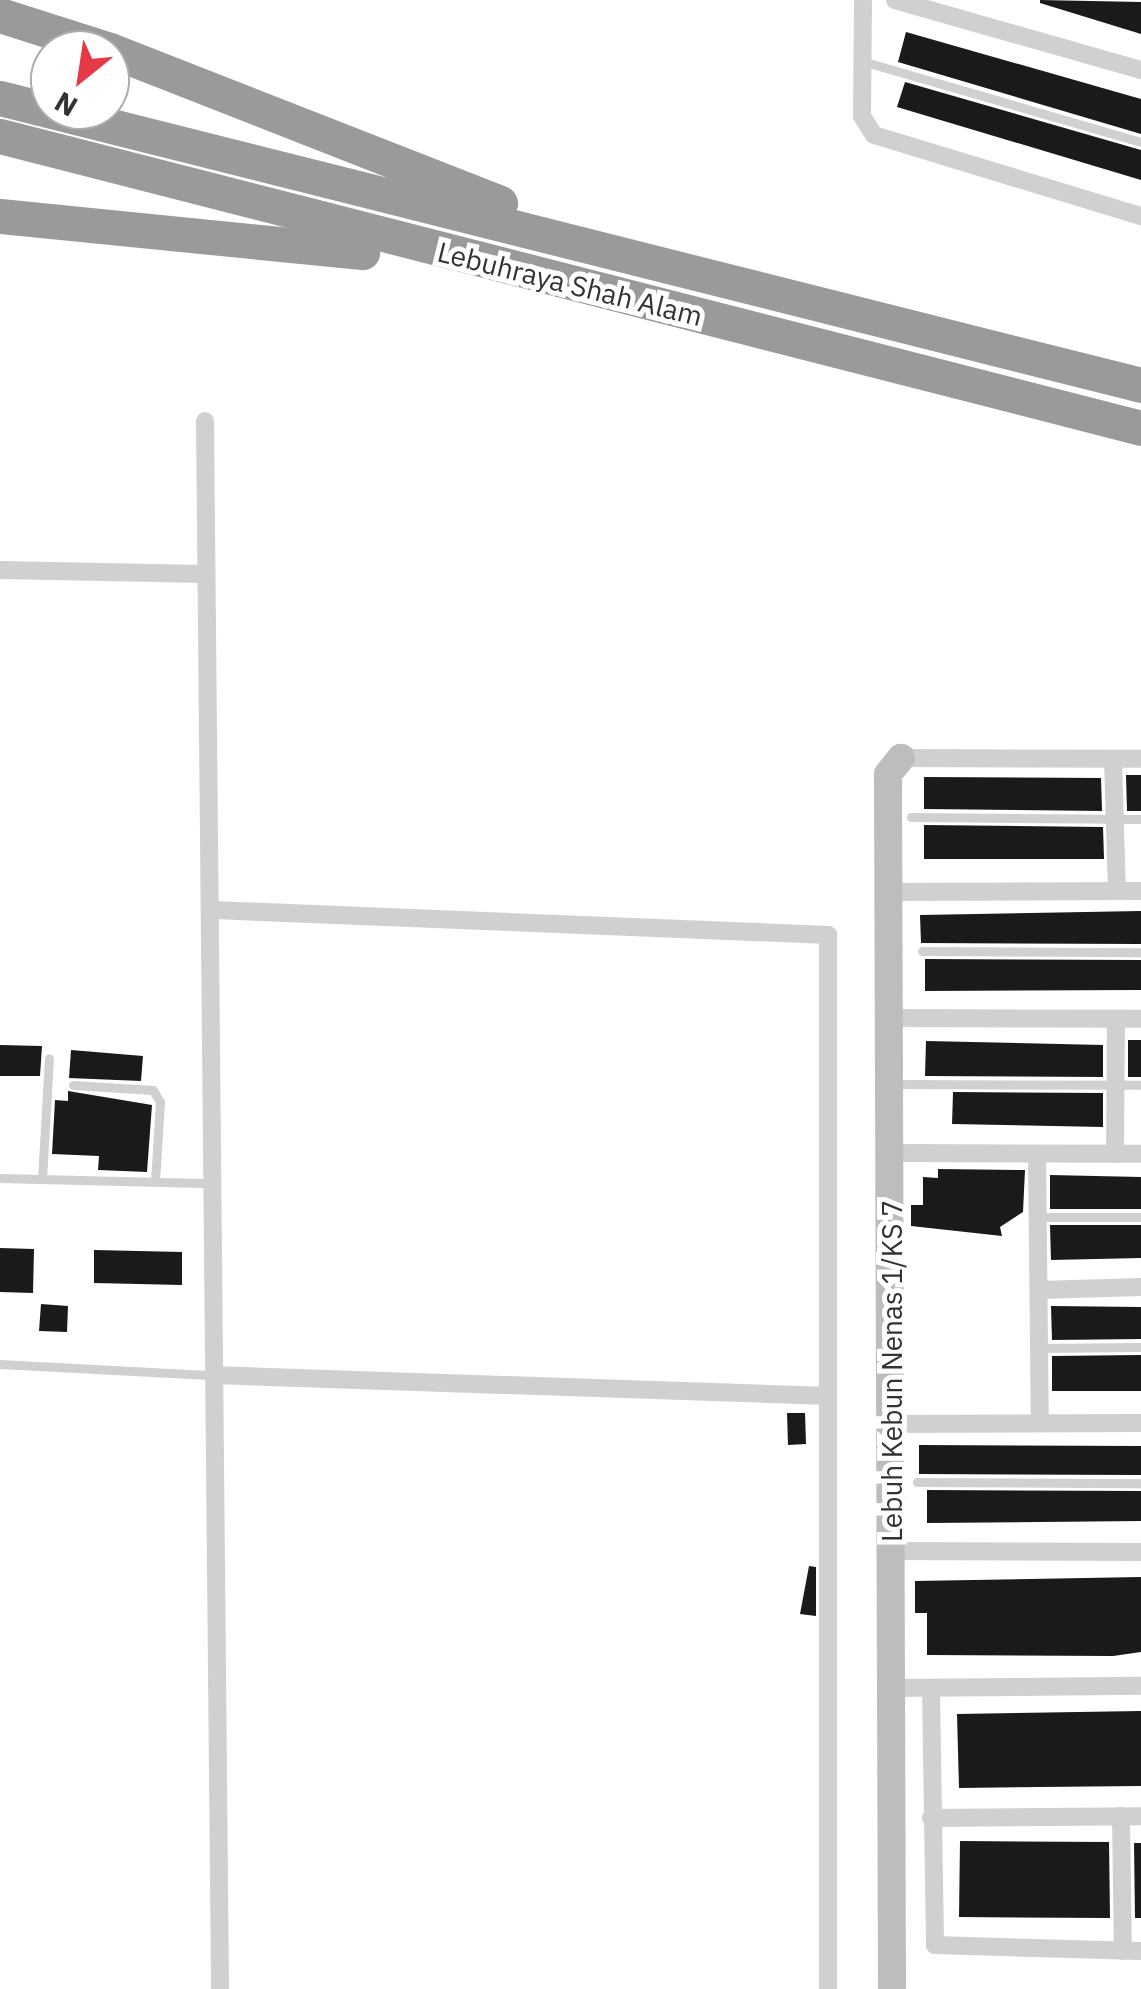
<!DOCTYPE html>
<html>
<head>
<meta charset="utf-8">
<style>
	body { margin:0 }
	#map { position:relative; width:1141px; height:1989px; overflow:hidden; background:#fff; font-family:"IBM Plex Sans",sans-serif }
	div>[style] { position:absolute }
	.building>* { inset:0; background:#1a1a1a }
	.lane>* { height:9px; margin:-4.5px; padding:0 4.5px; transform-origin:4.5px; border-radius:4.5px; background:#d0d0d0 }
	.street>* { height:18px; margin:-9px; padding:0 9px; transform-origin:9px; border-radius:9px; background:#d0d0d0 }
	.secondary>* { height:28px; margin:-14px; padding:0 14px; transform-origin:14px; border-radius:14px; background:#bdbdbd }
	.highway>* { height:35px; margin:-17.5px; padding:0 17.5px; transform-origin:17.5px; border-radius:17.5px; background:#9a9a9a }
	span { translate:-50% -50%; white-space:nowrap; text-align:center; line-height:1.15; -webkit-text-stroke:10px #fff; paint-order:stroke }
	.street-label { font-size:28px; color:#333 }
	.north { position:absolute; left:30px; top:30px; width:100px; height:100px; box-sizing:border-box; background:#fff; border:2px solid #adadad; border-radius:50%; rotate:210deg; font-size:28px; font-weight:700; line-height:40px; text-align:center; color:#333 }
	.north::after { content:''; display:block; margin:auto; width:35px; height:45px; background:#e63946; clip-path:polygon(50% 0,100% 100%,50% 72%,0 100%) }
</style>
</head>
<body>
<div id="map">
	<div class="building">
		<i style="clip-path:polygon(1040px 0,1141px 2px,1141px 34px,1040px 3px)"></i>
		<i style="clip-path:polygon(906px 32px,1141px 99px,1141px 134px,898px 62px)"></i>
		<i style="clip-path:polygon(905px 82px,1141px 150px,1141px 180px,897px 107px)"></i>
		<i style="clip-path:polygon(1126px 775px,1141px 775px,1141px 811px,1127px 811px)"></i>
		<i style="clip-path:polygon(924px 777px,1101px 778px,1102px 811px,924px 809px)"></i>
		<i style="clip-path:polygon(924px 825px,1103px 827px,1104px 859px,924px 859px)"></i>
		<i style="clip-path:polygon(1141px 911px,1141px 944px,921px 943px,920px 915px)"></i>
		<i style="clip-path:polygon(925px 959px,1141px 960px,1141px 990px,925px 991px)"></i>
		<i style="clip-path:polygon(1128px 1040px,1141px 1040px,1141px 1077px,1128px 1077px)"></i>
		<i style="clip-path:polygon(926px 1041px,1103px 1045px,1103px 1077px,925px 1076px)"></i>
		<i style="clip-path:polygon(0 1045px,42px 1046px,40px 1076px,0 1076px)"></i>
		<i style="clip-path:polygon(71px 1050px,143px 1056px,141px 1081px,69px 1078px)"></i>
		<i style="clip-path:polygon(68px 1091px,152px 1105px,147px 1172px,98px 1170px,99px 1156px,52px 1154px,55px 1100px,68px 1101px)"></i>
		<i style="clip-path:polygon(953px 1092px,1103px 1093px,1103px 1127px,952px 1124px)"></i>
		<i style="clip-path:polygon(938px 1169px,1025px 1170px,1023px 1212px,1000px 1227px,1002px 1236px,911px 1226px,911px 1205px,923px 1205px,923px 1177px,938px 1178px)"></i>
		<i style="clip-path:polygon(1050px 1175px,1141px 1177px,1141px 1209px,1050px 1209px)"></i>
		<i style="clip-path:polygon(1050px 1225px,1141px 1225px,1141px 1258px,1051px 1260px)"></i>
		<i style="clip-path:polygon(0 1248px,34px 1249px,33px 1293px,0 1292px)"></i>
		<i style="clip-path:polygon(94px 1250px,182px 1252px,182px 1285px,94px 1283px)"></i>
		<i style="clip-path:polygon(41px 1304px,68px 1306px,67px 1332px,39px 1331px)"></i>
		<i style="clip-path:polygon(1051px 1306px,1141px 1307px,1141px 1339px,1052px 1340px)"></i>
		<i style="clip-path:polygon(1141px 1355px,1141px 1391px,1052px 1391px,1052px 1356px)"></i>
		<i style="clip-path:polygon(787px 1413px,805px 1413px,806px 1444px,788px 1445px)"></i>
		<i style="clip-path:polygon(919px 1445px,1141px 1446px,1141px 1475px,919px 1474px)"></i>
		<i style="clip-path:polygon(927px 1490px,1141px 1491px,1141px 1521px,927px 1523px)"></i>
		<i style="clip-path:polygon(809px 1566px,816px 1567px,816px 1616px,800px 1614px)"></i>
		<i style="clip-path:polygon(1141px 1577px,1141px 1652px,1113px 1656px,927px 1655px,927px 1613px,915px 1613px,915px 1581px)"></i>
		<i style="clip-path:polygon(1141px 1711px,1141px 1786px,959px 1788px,957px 1714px)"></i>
		<i style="clip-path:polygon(960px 1841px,1109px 1842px,1110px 1918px,959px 1917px)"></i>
		<i style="clip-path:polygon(1134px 1843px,1141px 1843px,1141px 1918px,1135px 1918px)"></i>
	</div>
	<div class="lane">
		<i style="left:862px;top:61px;width:291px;rotate:16.2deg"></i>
		<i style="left:911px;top:817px;width:230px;rotate:0.5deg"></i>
		<i style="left:922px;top:951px;width:219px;rotate:0.3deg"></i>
		<i style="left:894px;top:1084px;width:247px;rotate:0.2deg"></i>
		<i style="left:73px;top:1085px;width:80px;rotate:3.6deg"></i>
		<i style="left:153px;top:1090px;width:14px;rotate:60deg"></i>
		<i style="left:160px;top:1102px;width:79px;rotate:93.6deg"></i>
		<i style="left:0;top:1178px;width:212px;rotate:1.4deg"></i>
		<i style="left:42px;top:1179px;width:121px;rotate:-86.7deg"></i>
		<i style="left:1039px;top:1217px;width:102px"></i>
		<i style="left:1040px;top:1348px;width:101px;rotate:-0.6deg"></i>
		<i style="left:0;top:1364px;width:213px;rotate:3deg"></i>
		<i style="left:917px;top:1482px;width:224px;rotate:0.3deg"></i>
	</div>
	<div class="street">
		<i style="left:863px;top:0;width:116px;rotate:90.5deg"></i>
		<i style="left:862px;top:116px;width:22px;rotate:58deg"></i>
		<i style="left:874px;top:135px;width:279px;rotate:16.9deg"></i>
		<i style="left:895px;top:0;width:256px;rotate:15.9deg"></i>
		<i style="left:205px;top:421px;width:1568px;rotate:89.45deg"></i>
		<i style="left:0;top:570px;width:205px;rotate:1.1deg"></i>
		<i style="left:901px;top:758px;width:240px;rotate:0.2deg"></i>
		<i style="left:1113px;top:759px;width:132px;rotate:88.3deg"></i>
		<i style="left:888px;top:892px;width:253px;rotate:-0.2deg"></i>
		<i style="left:214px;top:910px;width:615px;rotate:2.33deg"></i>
		<i style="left:828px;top:935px;width:1054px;rotate:90deg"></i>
		<i style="left:891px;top:1018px;width:250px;rotate:0.2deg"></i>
		<i style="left:893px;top:1153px;width:248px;rotate:0.2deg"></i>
		<i style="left:1037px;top:1154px;width:269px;rotate:89.4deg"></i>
		<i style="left:1115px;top:1154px;width:135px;rotate:-89.6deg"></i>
		<i style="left:1039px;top:1290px;width:102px;rotate:-1.7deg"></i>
		<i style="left:213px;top:1375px;width:615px;rotate:1.96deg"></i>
		<i style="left:890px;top:1424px;width:251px;rotate:-0.2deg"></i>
		<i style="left:890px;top:1551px;width:251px;rotate:0.2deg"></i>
		<i style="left:890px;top:1688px;width:251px;rotate:-0.5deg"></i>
		<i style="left:931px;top:1689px;width:256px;rotate:89.1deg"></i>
		<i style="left:935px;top:1945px;width:206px;rotate:1.7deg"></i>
		<i style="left:1121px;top:1816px;width:135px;rotate:89.2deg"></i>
		<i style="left:931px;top:1818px;width:210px;rotate:-0.5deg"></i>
	</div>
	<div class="secondary">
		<i style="left:892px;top:1989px;width:1215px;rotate:-90.19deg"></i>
		<i style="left:888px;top:774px;width:21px;rotate:-51deg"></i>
	</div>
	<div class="highway">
		<i style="left:0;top:15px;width:115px;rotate:17.7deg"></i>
		<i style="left:110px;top:50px;width:419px;rotate:21.4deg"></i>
		<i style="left:0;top:98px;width:1177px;rotate:14.12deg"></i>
		<i style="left:0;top:136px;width:1178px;rotate:14.35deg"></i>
		<i style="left:0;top:216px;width:364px;rotate:5.7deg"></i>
	</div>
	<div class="street-label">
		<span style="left:570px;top:284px;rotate:14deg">Lebuhraya Shah Alam</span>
		<span style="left:892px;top:1371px;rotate:-90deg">Lebuh Kebun Nenas 1/KS 7</span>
	</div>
	<div class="north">N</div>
</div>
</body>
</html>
